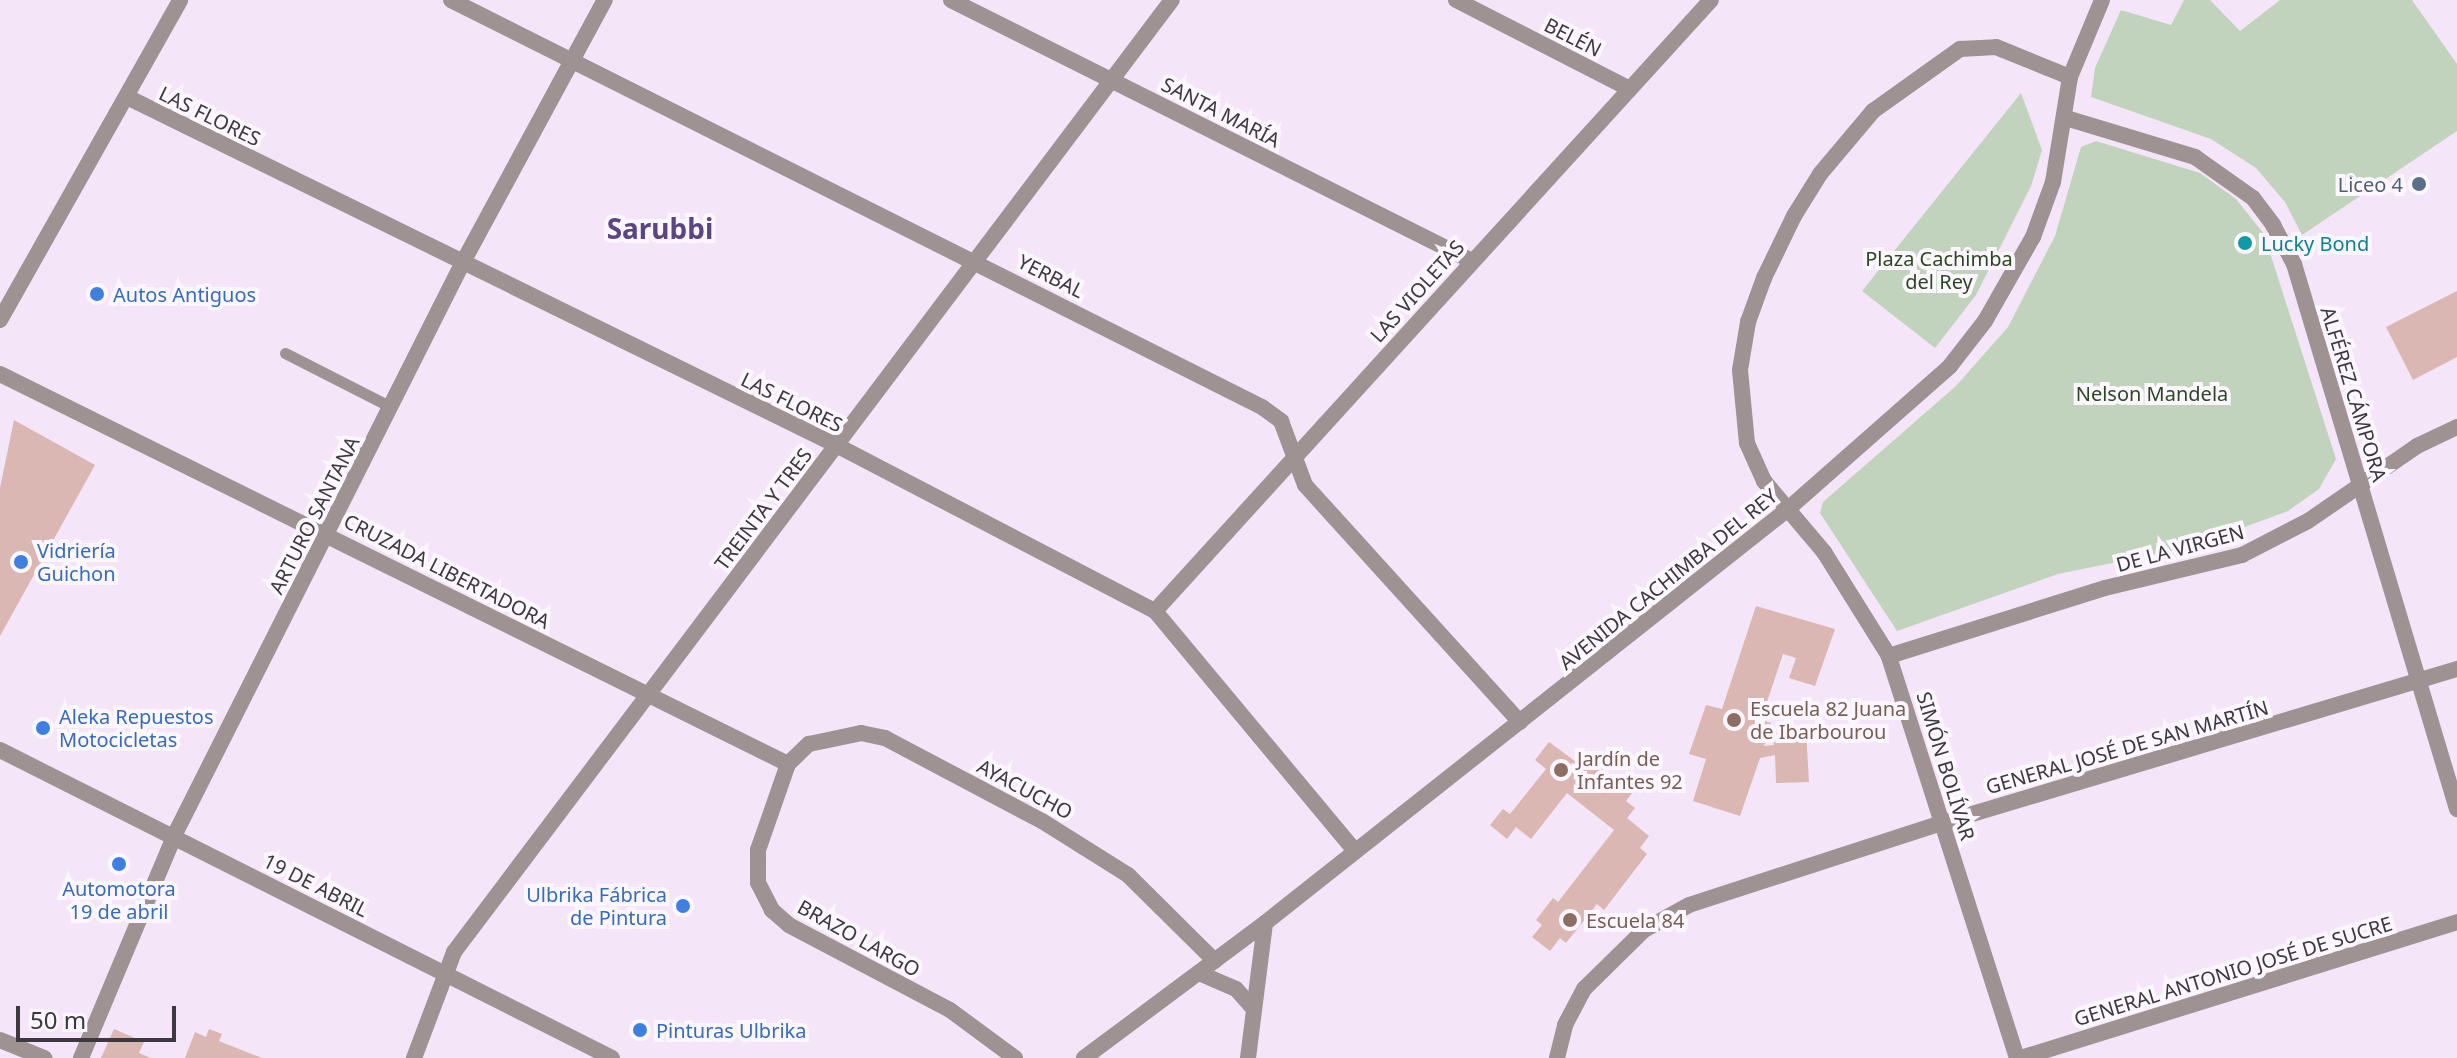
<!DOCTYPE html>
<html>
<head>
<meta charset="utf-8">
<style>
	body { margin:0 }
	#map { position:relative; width:2457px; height:1058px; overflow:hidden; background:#f5e5f9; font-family:"Noto Sans",sans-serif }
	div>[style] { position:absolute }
	.green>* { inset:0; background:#c1d3bc }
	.building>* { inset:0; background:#dab7b2 }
	.service>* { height:11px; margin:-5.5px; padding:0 5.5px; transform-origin:5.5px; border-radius:5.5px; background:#9e9293 }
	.minor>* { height:16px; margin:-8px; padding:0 8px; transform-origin:8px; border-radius:8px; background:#9e9293 }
	.tertiary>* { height:16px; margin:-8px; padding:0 8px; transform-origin:8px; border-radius:8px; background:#9e9293 }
	.dots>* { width:22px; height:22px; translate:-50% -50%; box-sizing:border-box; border:4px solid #fcf6fe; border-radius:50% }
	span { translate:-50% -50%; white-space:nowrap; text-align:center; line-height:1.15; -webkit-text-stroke:8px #fcf6fe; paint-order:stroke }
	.street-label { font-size:20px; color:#3d373e }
	.service-label { font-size:20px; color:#4e5e75 }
	.right { translate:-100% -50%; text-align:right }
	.culture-label { font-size:20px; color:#0d838f }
	.left { translate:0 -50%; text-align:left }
	.park-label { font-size:20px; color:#2b4821 }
	.shop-label { font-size:20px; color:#366cbe }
	.education-label { font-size:20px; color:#785e54 }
	.district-label { font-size:28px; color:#5b4583; font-weight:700 }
	.scale { position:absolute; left:16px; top:1006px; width:160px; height:36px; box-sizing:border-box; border:4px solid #3d373e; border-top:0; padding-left:10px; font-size:24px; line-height:28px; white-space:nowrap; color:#3d373e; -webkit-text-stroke:6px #fcf6fe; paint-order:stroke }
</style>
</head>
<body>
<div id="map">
	<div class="green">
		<i style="clip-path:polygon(2184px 0,2210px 0,2240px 31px,2280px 0,2412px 0,2457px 64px,2457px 131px,2302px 235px,2285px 202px,2256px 168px,2211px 139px,2091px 97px,2095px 68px,2121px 10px,2171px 25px)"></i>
		<i style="clip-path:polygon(2021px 93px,2042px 150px,2031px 186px,1976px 295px,1935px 348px,1862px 291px)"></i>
		<i style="clip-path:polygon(2096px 141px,2200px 173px,2236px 199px,2264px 234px,2336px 459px,2319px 489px,2288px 511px,2191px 547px,2058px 574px,1897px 631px,1820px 513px,1823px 502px,1956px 386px,2008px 327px,2055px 236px,2081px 147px)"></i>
	</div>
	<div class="building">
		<i style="clip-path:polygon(2457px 291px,2457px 357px,2413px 380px,2386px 327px)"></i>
		<i style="clip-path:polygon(14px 420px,95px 465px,0 636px,0 488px)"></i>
		<i style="clip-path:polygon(1756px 606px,1835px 629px,1815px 686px,1789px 678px,1796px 658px,1783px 654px,1761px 720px,1771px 723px,1764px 746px,1774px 745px,1773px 733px,1806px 730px,1809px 782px,1776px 783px,1775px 755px,1760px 758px,1740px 816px,1693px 801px,1706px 759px,1689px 754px,1706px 705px,1722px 709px)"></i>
		<i style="clip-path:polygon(1549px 742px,1579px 764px,1585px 756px,1632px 793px,1626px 801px,1635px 808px,1627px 818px,1649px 836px,1640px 848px,1647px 854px,1604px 910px,1597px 904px,1566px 943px,1560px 938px,1550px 951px,1532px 937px,1542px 925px,1536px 920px,1553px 898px,1558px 902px,1614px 830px,1567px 793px,1531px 839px,1516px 827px,1507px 839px,1490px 825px,1503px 809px,1510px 814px,1546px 769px,1535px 760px)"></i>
		<i style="clip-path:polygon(114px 1029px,144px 1042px,139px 1053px,151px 1058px,101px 1058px)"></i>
		<i style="clip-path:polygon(209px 1029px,222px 1034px,219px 1041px,262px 1058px,185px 1058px,195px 1032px,206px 1037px)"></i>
	</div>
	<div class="service">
		<i style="left:285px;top:353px;width:119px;rotate:27deg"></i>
	</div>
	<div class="minor">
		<i style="left:451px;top:0;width:907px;rotate:26.65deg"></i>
		<i style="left:1262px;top:407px;width:24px;rotate:36deg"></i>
		<i style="left:1281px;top:421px;width:68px;rotate:69.4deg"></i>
		<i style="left:1305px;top:485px;width:320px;rotate:47.8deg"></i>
		<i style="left:951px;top:0;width:583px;rotate:26.61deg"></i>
		<i style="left:1456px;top:0;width:195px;rotate:27.1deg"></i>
		<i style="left:127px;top:97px;width:790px;rotate:26.14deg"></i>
		<i style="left:836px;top:445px;width:360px;rotate:27.5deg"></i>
		<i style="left:1155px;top:611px;width:312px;rotate:50.2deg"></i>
		<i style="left:2066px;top:118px;width:135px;rotate:16.8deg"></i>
		<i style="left:2195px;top:157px;width:71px;rotate:35.3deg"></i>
		<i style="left:2253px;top:198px;width:34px;rotate:53deg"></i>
		<i style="left:2273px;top:225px;width:44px;rotate:61.7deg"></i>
		<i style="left:2294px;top:264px;width:569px;rotate:73.35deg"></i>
		<i style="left:0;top:320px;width:367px;rotate:-60.6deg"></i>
		<i style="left:0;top:374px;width:879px;rotate:26.33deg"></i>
		<i style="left:1155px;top:611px;width:826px;rotate:-47.7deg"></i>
		<i style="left:1889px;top:656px;width:226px;rotate:-17.5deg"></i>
		<i style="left:2105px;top:588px;width:141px;rotate:-13.5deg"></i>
		<i style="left:2242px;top:555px;width:74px;rotate:-27.3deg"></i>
		<i style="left:2308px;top:521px;width:132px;rotate:-34.5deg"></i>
		<i style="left:2417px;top:446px;width:44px;rotate:-25.4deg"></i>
		<i style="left:81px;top:1058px;width:243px;rotate:-67.2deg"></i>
		<i style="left:175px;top:834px;width:638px;rotate:-63.27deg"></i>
		<i style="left:462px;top:264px;width:300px;rotate:-61.6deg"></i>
		<i style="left:414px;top:1058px;width:113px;rotate:-69.3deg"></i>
		<i style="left:454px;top:952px;width:1192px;rotate:-52.98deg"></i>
		<i style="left:1015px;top:1058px;width:81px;rotate:-143.6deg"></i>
		<i style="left:950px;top:1010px;width:182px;rotate:-152.2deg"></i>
		<i style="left:789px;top:925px;width:23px;rotate:-139deg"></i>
		<i style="left:772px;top:910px;width:30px;rotate:-117deg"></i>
		<i style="left:758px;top:883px;width:33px;rotate:-90deg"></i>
		<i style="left:758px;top:850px;width:91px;rotate:-70.8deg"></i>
		<i style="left:788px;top:764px;width:29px;rotate:-44deg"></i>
		<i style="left:809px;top:744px;width:53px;rotate:-11.9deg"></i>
		<i style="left:861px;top:733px;width:25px;rotate:12deg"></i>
		<i style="left:885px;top:738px;width:178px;rotate:27.9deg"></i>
		<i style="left:1042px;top:821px;width:102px;rotate:32.1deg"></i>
		<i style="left:1128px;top:875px;width:122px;rotate:44.7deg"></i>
		<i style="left:1557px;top:1058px;width:34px;rotate:-76deg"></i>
		<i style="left:1565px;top:1025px;width:41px;rotate:-62.2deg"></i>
		<i style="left:1584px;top:989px;width:84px;rotate:-44.5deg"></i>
		<i style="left:1644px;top:930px;width:51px;rotate:-29.1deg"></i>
		<i style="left:1689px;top:905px;width:266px;rotate:-18deg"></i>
		<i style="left:1942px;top:823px;width:538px;rotate:-16.65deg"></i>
		<i style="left:2017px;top:1058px;width:422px;rotate:-107.7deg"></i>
		<i style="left:1889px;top:656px;width:123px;rotate:-122deg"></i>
		<i style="left:1824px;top:552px;width:93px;rotate:-130.2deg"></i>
		<i style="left:1764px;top:481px;width:42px;rotate:-114.1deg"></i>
		<i style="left:1747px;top:443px;width:73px;rotate:-95.5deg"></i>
		<i style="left:1740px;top:370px;width:49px;rotate:-80.5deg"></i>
		<i style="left:1748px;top:322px;width:47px;rotate:-70deg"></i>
		<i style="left:1764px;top:278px;width:69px;rotate:-64.2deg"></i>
		<i style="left:1794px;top:216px;width:49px;rotate:-58.2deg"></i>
		<i style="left:1820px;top:174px;width:82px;rotate:-49.9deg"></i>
		<i style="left:1873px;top:111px;width:107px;rotate:-35.5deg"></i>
		<i style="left:1960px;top:49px;width:36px;rotate:-3deg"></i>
		<i style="left:1996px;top:47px;width:80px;rotate:22.1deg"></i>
		<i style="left:2021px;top:1058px;width:457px;rotate:-17.3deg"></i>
	</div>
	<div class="tertiary">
		<i style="left:0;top:750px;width:685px;rotate:26.71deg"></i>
		<i style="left:1199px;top:973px;width:40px;rotate:23.4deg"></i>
		<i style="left:1236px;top:989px;width:24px;rotate:48deg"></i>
		<i style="left:0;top:1040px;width:48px;rotate:22.2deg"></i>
		<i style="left:1084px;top:1058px;width:226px;rotate:-36.7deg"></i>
		<i style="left:1265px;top:923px;width:667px;rotate:-38.36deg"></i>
		<i style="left:1788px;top:509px;width:216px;rotate:-41.4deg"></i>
		<i style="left:1950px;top:366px;width:57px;rotate:-52.1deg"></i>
		<i style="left:1985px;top:321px;width:97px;rotate:-60.3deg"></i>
		<i style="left:2033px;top:237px;width:59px;rotate:-70deg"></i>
		<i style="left:2053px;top:182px;width:106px;rotate:-80.8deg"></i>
		<i style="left:2070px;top:77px;width:83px;rotate:-67.4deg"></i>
		<i style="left:1248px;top:1058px;width:136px;rotate:-82.8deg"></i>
	</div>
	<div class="dots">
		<i style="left:2419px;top:184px;background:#5c6f8a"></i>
		<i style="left:2245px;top:243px;background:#0f9aa8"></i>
		<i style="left:97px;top:294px;background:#3f7fe0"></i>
		<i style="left:21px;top:562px;background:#3f7fe0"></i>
		<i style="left:1734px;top:720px;background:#8d6e63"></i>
		<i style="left:43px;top:728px;background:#3f7fe0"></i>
		<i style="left:1561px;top:770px;background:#8d6e63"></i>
		<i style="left:119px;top:864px;background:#3f7fe0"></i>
		<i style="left:683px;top:906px;background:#3f7fe0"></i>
		<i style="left:1570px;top:920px;background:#8d6e63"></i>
		<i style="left:640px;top:1030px;background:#3f7fe0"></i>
	</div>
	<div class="street-label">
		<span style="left:1573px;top:37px;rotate:27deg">BELÉN</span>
		<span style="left:1221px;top:112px;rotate:27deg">SANTA MARÍA</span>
		<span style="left:210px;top:116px;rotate:26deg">LAS FLORES</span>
		<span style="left:1051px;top:276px;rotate:27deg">YERBAL</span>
		<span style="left:1417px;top:291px;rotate:-48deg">LAS VIOLETAS</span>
		<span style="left:2354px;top:394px;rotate:73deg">ALFÉREZ CÁMPORA</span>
		<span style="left:792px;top:402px;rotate:26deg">LAS FLORES</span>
		<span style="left:763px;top:509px;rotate:-53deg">TREINTA Y TRES</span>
		<span style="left:314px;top:515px;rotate:-63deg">ARTURO SANTANA</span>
		<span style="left:2180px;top:548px;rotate:-15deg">DE LA VIRGEN</span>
		<span style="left:447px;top:571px;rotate:27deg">CRUZADA LIBERTADORA</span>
		<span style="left:1668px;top:579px;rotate:-39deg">AVENIDA CACHIMBA DEL REY</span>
		<span style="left:2127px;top:747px;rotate:-16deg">GENERAL JOSÉ DE SAN MARTÍN</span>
		<span style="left:1946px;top:766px;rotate:73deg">SIMÓN BOLÍVAR</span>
		<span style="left:1025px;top:789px;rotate:28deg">AYACUCHO</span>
		<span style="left:316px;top:885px;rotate:27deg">19 DE ABRIL</span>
		<span style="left:859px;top:938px;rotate:29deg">BRAZO LARGO</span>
		<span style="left:2233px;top:971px;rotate:-17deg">GENERAL ANTONIO JOSÉ DE SUCRE</span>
	</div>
	<div class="service-label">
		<span class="right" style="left:2403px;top:184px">Liceo 4</span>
	</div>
	<div class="culture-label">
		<span class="left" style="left:2261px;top:243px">Lucky Bond</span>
	</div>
	<div class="park-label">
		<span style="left:1939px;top:270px">Plaza Cachimba<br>del Rey</span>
		<span style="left:2152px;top:393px">Nelson Mandela</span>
	</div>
	<div class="shop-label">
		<span class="left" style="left:113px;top:294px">Autos Antiguos</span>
		<span class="left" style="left:37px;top:562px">Vidriería<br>Guichon</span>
		<span class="left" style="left:59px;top:728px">Aleka Repuestos<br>Motocicletas</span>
		<span style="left:119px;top:900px">Automotora<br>19 de abril</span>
		<span class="right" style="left:667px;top:906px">Ulbrika Fábrica<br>de Pintura</span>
		<span class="left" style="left:656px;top:1030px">Pinturas Ulbrika</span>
	</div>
	<div class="education-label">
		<span class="left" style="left:1750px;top:720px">Escuela 82 Juana<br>de Ibarbourou</span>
		<span class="left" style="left:1577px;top:770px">Jardín de<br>Infantes 92</span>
		<span class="left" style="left:1586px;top:920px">Escuela 84</span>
	</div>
	<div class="district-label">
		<span style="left:660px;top:228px">Sarubbi</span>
	</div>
	<div class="scale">50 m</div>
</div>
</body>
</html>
